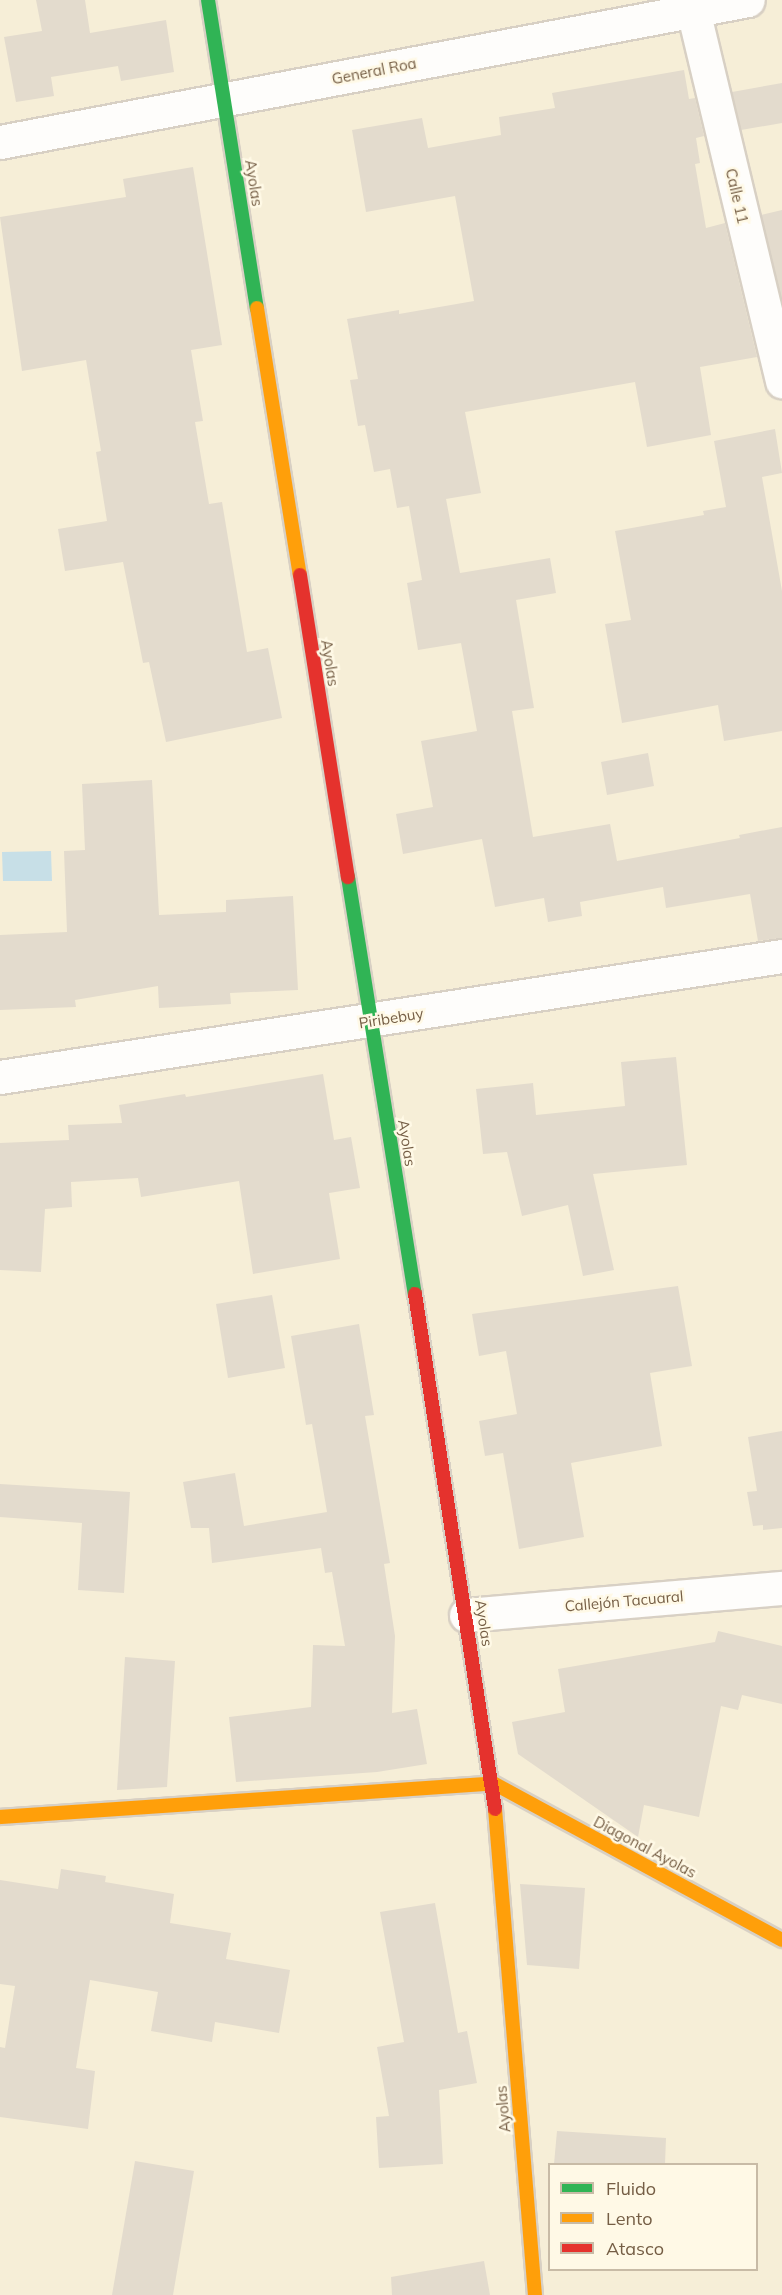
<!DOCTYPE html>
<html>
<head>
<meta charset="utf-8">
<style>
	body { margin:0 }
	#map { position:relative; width:782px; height:2295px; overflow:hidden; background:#f7f3e5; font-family:Mulish,sans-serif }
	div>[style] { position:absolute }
	.residential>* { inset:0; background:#f6eed7 }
	.water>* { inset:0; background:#c7dfe7 }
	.building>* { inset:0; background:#e3dbcd }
	.roads { filter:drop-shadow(2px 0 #d8d0c4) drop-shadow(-2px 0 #d8d0c4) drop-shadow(0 2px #d8d0c4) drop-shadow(0 -2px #d8d0c4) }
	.street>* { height:33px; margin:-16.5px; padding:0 16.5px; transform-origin:16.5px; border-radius:16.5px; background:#fefdfb }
	.fast>* { height:14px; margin:-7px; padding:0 7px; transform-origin:7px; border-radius:7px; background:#30b455 }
	.slow>* { height:14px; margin:-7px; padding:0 7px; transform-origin:7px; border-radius:7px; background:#ff9f0a }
	.jam>* { height:14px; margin:-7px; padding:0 7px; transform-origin:7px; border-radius:7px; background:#e5322d }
	span { translate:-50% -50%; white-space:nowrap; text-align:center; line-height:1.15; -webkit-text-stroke:5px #fff9e6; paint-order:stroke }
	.street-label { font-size:15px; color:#755e45 }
	.legend { position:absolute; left:548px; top:2163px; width:210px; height:108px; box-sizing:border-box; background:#fff9e6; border:2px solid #c8bba6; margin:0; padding:8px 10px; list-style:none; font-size:18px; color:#755e45 }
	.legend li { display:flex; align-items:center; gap:12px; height:30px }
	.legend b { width:30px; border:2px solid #c8bba6 }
</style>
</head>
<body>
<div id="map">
	<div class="residential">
		<i style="clip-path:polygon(evenodd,0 0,782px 0,782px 2295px,0 2295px,0 0,550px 2164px,756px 2164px,756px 2270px,550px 2270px,550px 2164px)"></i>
	</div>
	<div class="water">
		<i style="clip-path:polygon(51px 851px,52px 881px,3px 881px,2px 852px)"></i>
	</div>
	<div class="building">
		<i style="clip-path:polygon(36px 0,85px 0,90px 33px,166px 20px,174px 72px,121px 81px,118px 66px,51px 77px,54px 96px,16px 102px,4px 37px,42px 31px)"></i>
		<i style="clip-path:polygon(684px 70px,689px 99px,695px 98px,704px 136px,696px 138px,700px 163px,695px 164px,706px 228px,725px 223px,757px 357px,700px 367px,711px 435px,647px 447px,635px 382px,465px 412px,481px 493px,446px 499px,460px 573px,550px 558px,556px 593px,516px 600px,534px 708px,512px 711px,533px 837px,610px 824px,617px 861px,740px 838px,739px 835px,782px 827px,782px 938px,758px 941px,750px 894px,666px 908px,663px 887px,580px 902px,582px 916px,548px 922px,544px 898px,495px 907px,482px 839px,403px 854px,396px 814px,433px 807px,421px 741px,477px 731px,461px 643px,418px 650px,407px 583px,422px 580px,409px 506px,397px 508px,390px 469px,374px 472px,365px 425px,358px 426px,350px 380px,358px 379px,347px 319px,399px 310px,399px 314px,474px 301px,455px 196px,366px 212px,352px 130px,422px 118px,428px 148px,501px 135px,499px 117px,555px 108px,552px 93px)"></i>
		<i style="clip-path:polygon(782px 83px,782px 123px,741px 130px,732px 92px)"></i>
		<i style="clip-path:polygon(193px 167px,222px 345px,191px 350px,203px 421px,195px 422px,209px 504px,222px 502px,247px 652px,268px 648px,282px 718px,166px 742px,149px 662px,143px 663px,123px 562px,65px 571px,58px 529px,107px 521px,96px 452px,101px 451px,86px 360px,22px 371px,0 217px,126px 197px,123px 179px)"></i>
		<i style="clip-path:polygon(782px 210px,782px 301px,761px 215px)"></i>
		<i style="clip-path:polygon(775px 429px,782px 473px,762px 477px,782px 591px,782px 731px,724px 741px,718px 705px,622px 723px,605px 624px,631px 620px,615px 531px,704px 515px,703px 511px,726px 507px,714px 441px)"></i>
		<i style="clip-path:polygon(648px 753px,654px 786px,607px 795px,601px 762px)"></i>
		<i style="clip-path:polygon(152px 780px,159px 915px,226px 912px,226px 900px,293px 896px,298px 990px,230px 993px,231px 1004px,159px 1008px,158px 986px,75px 1000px,76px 1007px,0 1010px,0 935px,67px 932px,64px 851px,85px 850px,82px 784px)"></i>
		<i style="clip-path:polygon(676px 1057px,687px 1165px,593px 1174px,614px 1270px,583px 1276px,568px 1205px,522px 1216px,507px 1152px,483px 1154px,476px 1089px,533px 1083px,536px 1115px,625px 1106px,621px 1062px)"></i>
		<i style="clip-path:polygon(323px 1074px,334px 1140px,351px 1137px,360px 1188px,329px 1193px,340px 1259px,253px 1274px,239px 1181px,141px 1197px,138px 1178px,71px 1182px,72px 1207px,45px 1209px,41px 1272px,0 1270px,0 1143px,69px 1140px,68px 1125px,122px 1123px,119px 1105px,185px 1094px,186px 1097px)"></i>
		<i style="clip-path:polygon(678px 1286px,692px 1366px,650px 1373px,662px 1446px,571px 1463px,584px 1537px,519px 1549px,503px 1453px,485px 1456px,479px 1421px,517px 1414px,506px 1351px,479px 1356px,472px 1314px)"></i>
		<i style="clip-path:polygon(272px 1295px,285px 1368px,228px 1378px,216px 1304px)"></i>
		<i style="clip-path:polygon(359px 1324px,374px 1415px,365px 1416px,390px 1563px,384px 1564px,395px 1636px,392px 1713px,417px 1709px,427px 1764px,377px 1772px,236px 1782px,229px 1717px,311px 1707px,313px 1645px,345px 1646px,332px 1572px,325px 1573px,321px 1548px,212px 1563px,209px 1528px,191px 1528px,183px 1482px,235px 1473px,244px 1526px,327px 1512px,312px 1424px,306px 1425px,291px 1336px)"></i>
		<i style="clip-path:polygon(782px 1431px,782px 1528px,763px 1530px,763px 1525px,753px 1526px,747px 1492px,757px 1491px,748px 1437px)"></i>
		<i style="clip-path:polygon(0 1484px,130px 1492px,124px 1593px,78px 1590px,82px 1523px,0 1517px)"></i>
		<i style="clip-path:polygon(718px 1631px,782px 1646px,782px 1704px,742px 1695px,738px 1710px,721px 1706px,699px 1817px,644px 1805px,638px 1837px,518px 1754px,512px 1722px,565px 1712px,558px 1669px,715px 1642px)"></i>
		<i style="clip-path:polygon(125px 1657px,175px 1661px,167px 1787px,117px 1790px)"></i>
		<i style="clip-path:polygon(61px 1869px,106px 1876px,105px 1882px,174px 1894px,170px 1923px,231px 1933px,226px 1959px,290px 1970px,279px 2033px,215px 2022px,212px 2042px,151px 2031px,158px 1992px,90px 1980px,76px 2068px,95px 2071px,88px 2129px,0 2117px,0 2047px,5px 2048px,15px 1986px,0 1984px,0 1880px,58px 1889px)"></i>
		<i style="clip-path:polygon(520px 1884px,585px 1888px,579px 1969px,527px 1965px)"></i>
		<i style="clip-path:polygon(435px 1903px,458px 2033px,467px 2031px,477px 2083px,439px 2090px,443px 2164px,379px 2168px,376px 2117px,389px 2116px,377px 2047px,404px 2042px,380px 1912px)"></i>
		<i style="clip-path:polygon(557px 2131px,666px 2138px,665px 2164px,554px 2164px)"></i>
		<i style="clip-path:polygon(135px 2161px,194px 2171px,173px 2295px,112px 2295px)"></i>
		<i style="clip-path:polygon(484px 2261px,490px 2295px,392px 2295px,391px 2277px)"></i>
	</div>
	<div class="roads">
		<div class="street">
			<i style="left:693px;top:10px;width:382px;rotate:76.5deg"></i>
			<i style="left:0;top:142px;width:761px;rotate:-10.75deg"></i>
			<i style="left:0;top:1077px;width:791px;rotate:-8.8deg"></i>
			<i style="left:466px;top:1615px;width:317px;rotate:-4.9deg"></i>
		</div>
		<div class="fast">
			<i style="left:208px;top:0;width:312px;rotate:81deg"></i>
			<i style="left:348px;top:877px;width:422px;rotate:80.9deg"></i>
		</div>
		<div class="slow">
			<i style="left:257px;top:308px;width:270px;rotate:80.9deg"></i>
			<i style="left:493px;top:1783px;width:329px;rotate:28.5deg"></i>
			<i style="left:495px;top:1809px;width:488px;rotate:85.3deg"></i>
			<i style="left:0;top:1817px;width:494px;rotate:-3.9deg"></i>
		</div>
		<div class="jam">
			<i style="left:300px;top:575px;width:306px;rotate:81deg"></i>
			<i style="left:415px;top:1294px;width:521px;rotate:81.17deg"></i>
		</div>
	</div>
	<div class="street-label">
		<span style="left:374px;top:71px;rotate:-11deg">General Roa</span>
		<span style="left:254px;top:183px;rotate:81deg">Ayolas</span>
		<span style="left:737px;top:196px;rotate:77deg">Calle 11</span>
		<span style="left:330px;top:663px;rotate:81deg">Ayolas</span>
		<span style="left:391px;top:1018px;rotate:-9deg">Piribebuy</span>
		<span style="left:407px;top:1143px;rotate:81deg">Ayolas</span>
		<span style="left:624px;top:1601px;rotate:-5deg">Callejón Tacuaral</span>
		<span style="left:484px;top:1623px;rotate:81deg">Ayolas</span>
		<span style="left:645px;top:1847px;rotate:28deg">Diagonal Ayolas</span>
		<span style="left:503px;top:2109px;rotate:-95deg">Ayolas</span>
	</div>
	<ul class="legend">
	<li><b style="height:8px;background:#30b455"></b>Fluido</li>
	<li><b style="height:8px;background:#ff9f0a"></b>Lento</li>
	<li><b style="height:8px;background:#e5322d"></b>Atasco</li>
	</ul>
</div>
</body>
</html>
